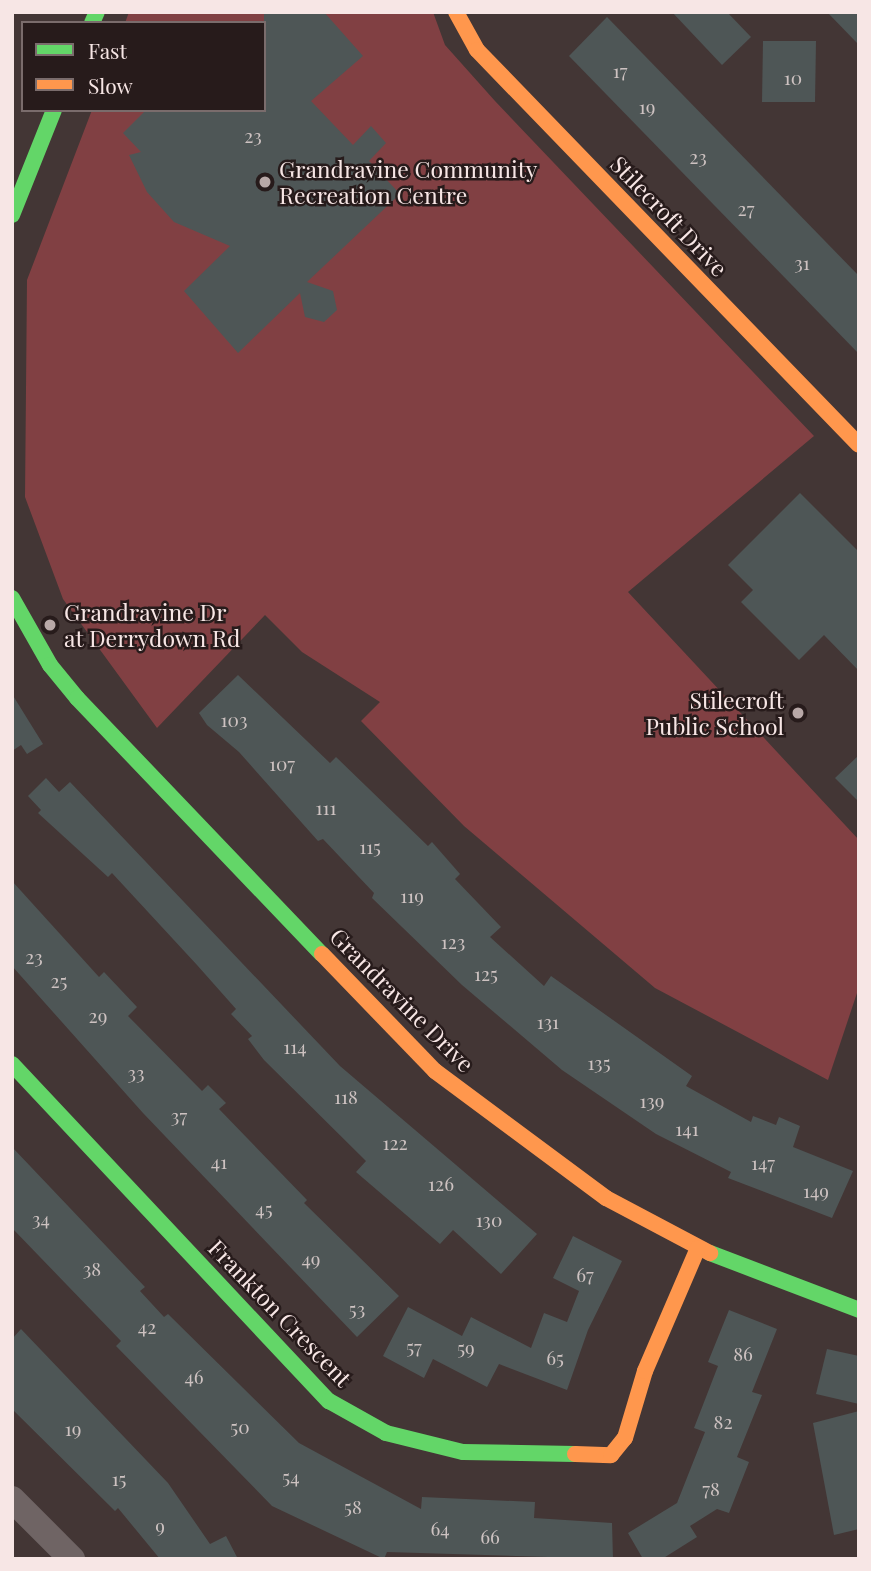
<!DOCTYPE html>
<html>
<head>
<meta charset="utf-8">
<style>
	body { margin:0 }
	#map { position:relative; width:871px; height:1571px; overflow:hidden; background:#433635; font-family:"Playfair Display",serif }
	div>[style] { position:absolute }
	.green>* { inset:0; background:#814043 }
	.building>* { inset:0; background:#4e5656 }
	.street>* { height:26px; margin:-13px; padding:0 13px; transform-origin:13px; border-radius:13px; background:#6f6464 }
	.fast>* { height:16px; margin:-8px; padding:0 8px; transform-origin:8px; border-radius:8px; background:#63d668 }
	.slow>* { height:16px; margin:-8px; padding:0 8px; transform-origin:8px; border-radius:8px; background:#ff974d }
	.dots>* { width:19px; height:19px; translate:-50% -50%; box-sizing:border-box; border:4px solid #271b1b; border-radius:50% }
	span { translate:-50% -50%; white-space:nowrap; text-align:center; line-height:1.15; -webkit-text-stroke:5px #271b1b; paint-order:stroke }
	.number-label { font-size:19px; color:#cdc2c1 }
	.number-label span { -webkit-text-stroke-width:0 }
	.poi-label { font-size:23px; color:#f7e6e5 }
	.left { translate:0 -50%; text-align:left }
	.right { translate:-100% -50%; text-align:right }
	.street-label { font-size:23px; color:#f7e6e5 }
	.frame { position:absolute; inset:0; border:14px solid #f7e6e5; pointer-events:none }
	.legend { position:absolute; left:21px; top:21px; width:245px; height:91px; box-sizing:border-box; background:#271b1b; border:2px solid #7a6c6c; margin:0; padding:9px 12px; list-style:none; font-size:21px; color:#f7e6e5 }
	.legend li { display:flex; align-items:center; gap:14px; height:35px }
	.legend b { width:35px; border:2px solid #7a6c6c }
</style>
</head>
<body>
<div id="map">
	<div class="green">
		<i style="clip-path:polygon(129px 12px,433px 12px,445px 45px,495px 101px,814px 436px,628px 592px,859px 840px,859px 987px,828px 1080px,655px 988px,464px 826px,361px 721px,380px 702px,302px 652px,265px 615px,157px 728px,63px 599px,25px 497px,27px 280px,92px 110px,264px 110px,264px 23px,125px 23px)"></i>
	</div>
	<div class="building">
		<i style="clip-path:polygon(264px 12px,324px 12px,363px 56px,311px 101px,353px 145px,371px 126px,386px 143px,369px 161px,400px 194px,307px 282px,333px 291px,337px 310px,324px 322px,305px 317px,300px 293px,238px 353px,184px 291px,230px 246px,174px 222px,147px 192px,129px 155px,141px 152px,123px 133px,146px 110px,264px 110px)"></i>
		<i style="clip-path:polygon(672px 12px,727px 12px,751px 37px,722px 65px)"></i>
		<i style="clip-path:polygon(827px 12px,859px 12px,859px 45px)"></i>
		<i style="clip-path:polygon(607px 17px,859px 276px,859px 354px,569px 56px)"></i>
		<i style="clip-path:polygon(763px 41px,816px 41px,815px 102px,762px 102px)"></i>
		<i style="clip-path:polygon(800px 493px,859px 552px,859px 671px,824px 635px,799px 660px,741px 602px,753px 590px,728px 565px)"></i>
		<i style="clip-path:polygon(238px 675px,330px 763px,336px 757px,428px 846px,432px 842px,460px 874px,455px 879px,501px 927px,490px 937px,544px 986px,551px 976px,692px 1076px,686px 1086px,751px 1122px,753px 1116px,776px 1125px,779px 1117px,800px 1126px,793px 1147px,853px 1171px,832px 1218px,728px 1178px,731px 1172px,656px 1134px,562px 1070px,462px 985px,372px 898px,374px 893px,323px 839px,318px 841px,239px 752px,207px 725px,199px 713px)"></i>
		<i style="clip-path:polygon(12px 694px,43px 744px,27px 754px,21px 745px,12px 751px)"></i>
		<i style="clip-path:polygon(859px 755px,859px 802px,835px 778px)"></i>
		<i style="clip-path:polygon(46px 778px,59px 792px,70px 782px,340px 1066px,537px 1234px,501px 1274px,453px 1230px,440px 1244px,356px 1172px,366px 1161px,264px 1060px,248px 1039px,252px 1036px,231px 1014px,236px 1009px,197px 965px,112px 873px,108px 877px,38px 813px,41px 810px,28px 796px)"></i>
		<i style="clip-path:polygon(12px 881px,99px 977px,104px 972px,137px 1007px,128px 1016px,202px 1091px,208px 1085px,226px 1103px,219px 1109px,307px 1200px,304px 1203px,399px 1296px,357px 1337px,143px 1113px,12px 966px)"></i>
		<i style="clip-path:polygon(12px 1147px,145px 1287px,140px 1291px,164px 1317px,168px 1314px,299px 1443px,421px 1509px,422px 1497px,535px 1502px,534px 1518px,612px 1523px,613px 1559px,387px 1552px,384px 1559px,272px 1506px,116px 1346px,121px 1341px,12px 1228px)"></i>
		<i style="clip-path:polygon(573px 1236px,622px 1261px,588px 1330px,567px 1390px,499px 1364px,487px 1387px,433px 1359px,424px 1378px,383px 1356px,408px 1307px,462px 1336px,471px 1317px,531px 1348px,544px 1313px,567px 1322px,579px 1291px,553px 1278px)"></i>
		<i style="clip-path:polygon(729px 1310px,777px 1329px,752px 1392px,762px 1395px,737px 1457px,749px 1462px,729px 1513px,717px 1509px,690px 1526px,697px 1537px,662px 1559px,643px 1559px,628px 1533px,677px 1503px,705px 1432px,694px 1428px,718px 1366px,708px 1362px)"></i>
		<i style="clip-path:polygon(21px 1329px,168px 1483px,210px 1544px,226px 1536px,238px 1559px,160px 1559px,118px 1508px,115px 1511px,12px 1409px,12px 1339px)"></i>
		<i style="clip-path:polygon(827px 1349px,859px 1356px,859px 1404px,816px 1394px)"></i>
		<i style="clip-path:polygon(859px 1411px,859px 1529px,834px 1535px,813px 1423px)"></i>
	</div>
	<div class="street">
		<i style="left:12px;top:1499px;width:85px;rotate:45deg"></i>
	</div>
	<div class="fast">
		<i style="left:92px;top:23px;width:12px;rotate:-66deg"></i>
		<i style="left:12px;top:215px;width:113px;rotate:-68.2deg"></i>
		<i style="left:12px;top:598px;width:77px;rotate:60.4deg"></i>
		<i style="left:50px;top:665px;width:43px;rotate:50.7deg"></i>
		<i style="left:77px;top:698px;width:354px;rotate:46.3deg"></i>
		<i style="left:12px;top:1064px;width:463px;rotate:46.8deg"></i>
		<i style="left:329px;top:1401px;width:65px;rotate:29.3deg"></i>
		<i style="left:386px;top:1433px;width:79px;rotate:13.9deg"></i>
		<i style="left:463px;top:1452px;width:112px;rotate:1deg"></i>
		<i style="left:710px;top:1253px;width:160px;rotate:20.9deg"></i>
	</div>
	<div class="slow">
		<i style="left:456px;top:12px;width:43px;rotate:61.1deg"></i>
		<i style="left:477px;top:50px;width:549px;rotate:45.96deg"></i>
		<i style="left:322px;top:954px;width:163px;rotate:46deg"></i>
		<i style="left:435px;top:1071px;width:213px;rotate:36.6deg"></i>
		<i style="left:606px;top:1198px;width:118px;rotate:27.9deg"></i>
		<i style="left:575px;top:1454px;width:36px;rotate:2deg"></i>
		<i style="left:611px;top:1455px;width:22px;rotate:-51deg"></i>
		<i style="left:625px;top:1438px;width:70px;rotate:-73.4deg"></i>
		<i style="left:645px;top:1371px;width:134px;rotate:-66.7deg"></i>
	</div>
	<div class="dots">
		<i style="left:265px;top:182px;background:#b8a8a7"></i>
		<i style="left:50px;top:625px;background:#b8a8a7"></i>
		<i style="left:798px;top:713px;background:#b8a8a7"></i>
	</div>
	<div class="number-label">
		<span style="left:620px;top:71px">17</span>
		<span style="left:793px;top:78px">10</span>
		<span style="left:647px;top:107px">19</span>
		<span style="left:253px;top:136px">23</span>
		<span style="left:698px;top:157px">23</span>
		<span style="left:746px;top:209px">27</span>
		<span style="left:802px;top:263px">31</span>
		<span style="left:234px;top:720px">103</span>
		<span style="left:282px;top:764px">107</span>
		<span style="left:326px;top:808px">111</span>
		<span style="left:370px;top:847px">115</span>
		<span style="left:412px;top:896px">119</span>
		<span style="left:453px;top:942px">123</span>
		<span style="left:34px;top:957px">23</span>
		<span style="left:486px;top:974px">125</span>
		<span style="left:59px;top:981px">25</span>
		<span style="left:98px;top:1016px">29</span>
		<span style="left:548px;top:1022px">131</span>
		<span style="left:295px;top:1047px">114</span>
		<span style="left:599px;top:1063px">135</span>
		<span style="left:136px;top:1073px">33</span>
		<span style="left:346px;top:1097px">118</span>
		<span style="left:652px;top:1101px">139</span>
		<span style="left:179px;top:1116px">37</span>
		<span style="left:687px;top:1129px">141</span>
		<span style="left:395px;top:1143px">122</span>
		<span style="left:219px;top:1162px">41</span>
		<span style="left:763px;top:1163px">147</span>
		<span style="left:441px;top:1184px">126</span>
		<span style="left:816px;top:1191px">149</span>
		<span style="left:264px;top:1209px">45</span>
		<span style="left:41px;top:1219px">34</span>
		<span style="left:489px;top:1220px">130</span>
		<span style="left:311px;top:1259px">49</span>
		<span style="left:92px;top:1269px">38</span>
		<span style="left:585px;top:1275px">67</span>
		<span style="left:357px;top:1309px">53</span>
		<span style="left:147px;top:1327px">42</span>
		<span style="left:414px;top:1347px">57</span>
		<span style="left:466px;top:1348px">59</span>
		<span style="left:743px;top:1354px">86</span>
		<span style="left:555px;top:1358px">65</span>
		<span style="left:194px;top:1377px">46</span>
		<span style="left:723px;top:1422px">82</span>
		<span style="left:240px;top:1427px">50</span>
		<span style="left:73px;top:1429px">19</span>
		<span style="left:291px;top:1477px">54</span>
		<span style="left:119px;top:1479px">15</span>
		<span style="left:711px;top:1489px">78</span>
		<span style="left:353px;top:1507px">58</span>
		<span style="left:160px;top:1526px">9</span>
		<span style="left:440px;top:1529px">64</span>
		<span style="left:490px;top:1537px">66</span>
	</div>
	<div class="poi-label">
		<span class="left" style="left:279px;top:182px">Grandravine Community<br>Recreation Centre</span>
		<span class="left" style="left:64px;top:625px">Grandravine Dr<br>at Derrydown Rd</span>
		<span class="right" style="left:784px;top:713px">Stilecroft<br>Public School</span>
	</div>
	<div class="street-label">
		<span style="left:669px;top:216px;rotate:46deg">Stilecroft Drive</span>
		<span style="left:402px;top:1000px;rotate:45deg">Grandravine Drive</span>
		<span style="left:280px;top:1313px;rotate:46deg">Frankton Crescent</span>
	</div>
	<div class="frame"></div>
	<ul class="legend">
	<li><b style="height:9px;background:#63d668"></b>Fast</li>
	<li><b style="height:9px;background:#ff974d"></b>Slow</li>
	</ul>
</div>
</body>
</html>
